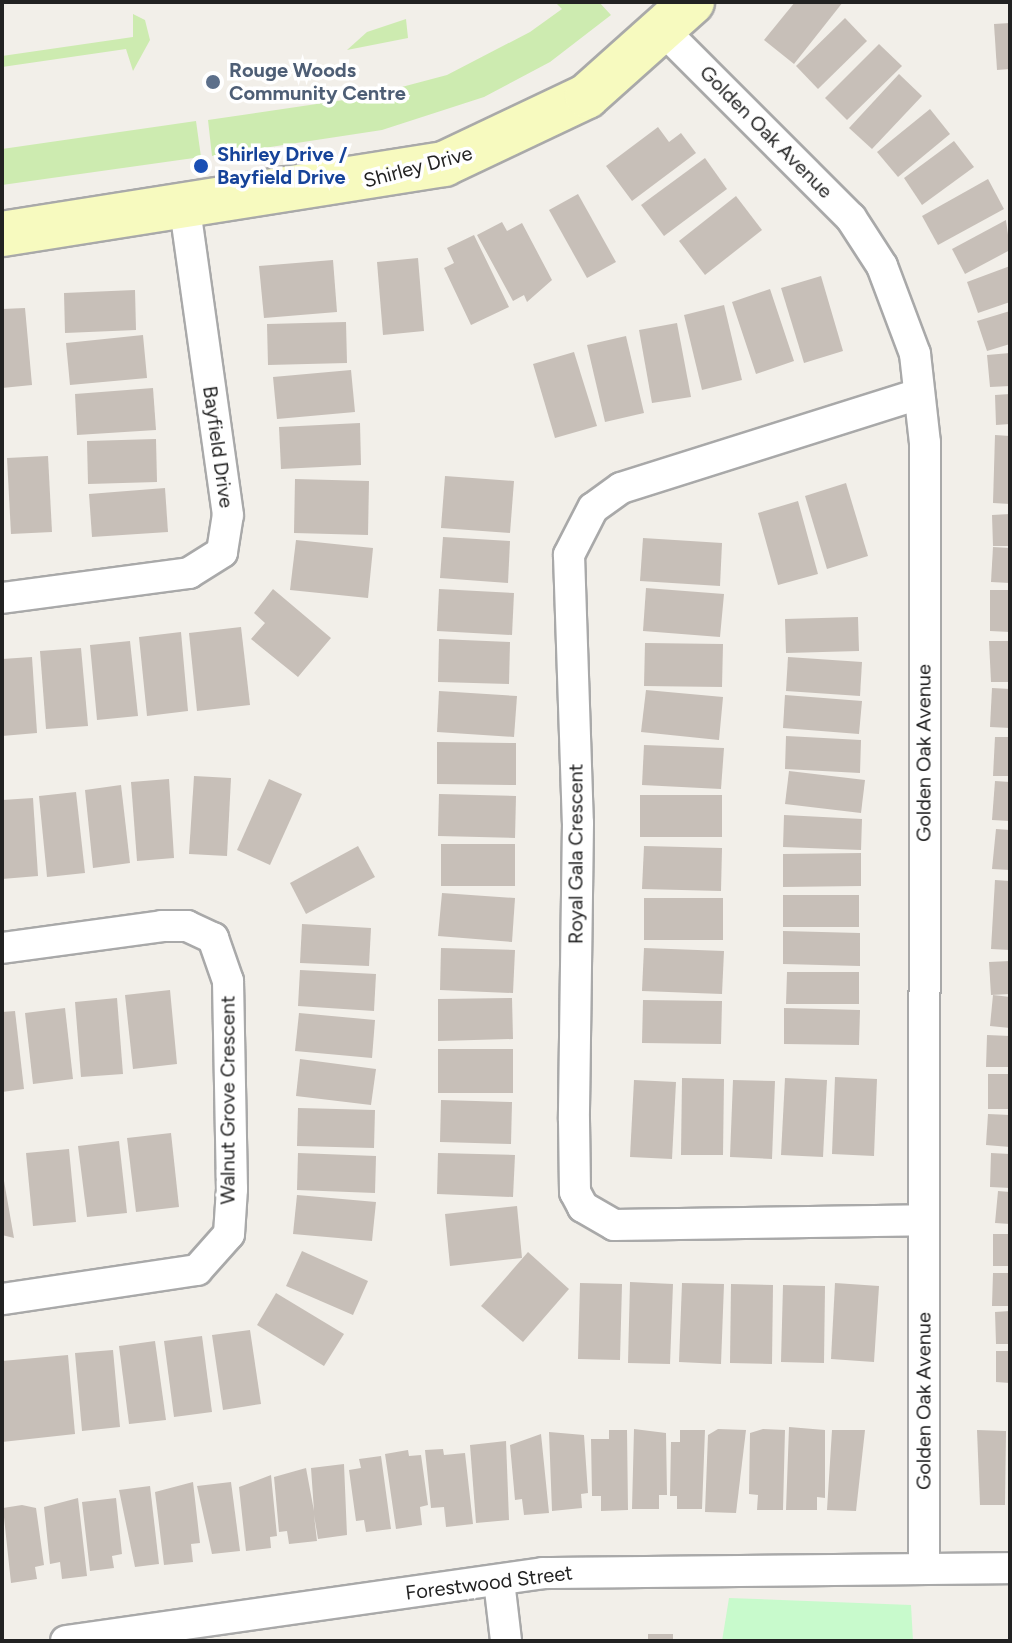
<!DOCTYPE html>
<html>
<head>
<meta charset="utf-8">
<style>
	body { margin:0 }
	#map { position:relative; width:1012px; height:1643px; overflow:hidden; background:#f2efe9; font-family:Figtree,sans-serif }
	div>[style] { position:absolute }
	.grass>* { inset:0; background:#cdebb0 }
	.park>* { inset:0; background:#c8facc }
	.building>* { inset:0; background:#c7bfb8 }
	.roads { filter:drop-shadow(2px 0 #a9a9a9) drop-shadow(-2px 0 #a9a9a9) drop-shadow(0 2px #a9a9a9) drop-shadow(0 -2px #a9a9a9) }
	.street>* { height:30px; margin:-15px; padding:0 15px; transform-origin:15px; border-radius:15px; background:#fff }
	.secondary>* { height:44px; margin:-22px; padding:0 22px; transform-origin:22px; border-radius:22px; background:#f7fabf }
	.dots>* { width:22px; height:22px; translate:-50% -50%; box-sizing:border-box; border:4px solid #fff; border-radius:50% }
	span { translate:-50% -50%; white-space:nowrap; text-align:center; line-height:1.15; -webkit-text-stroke:7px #fff; paint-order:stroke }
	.service-label { font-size:20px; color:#4e5e75; font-weight:700 }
	.left { translate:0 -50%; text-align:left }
	.street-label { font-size:20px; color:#222 }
	.transit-label { font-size:20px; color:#164399; font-weight:700 }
	.frame { position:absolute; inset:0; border:4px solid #222; pointer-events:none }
</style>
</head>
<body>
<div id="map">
	<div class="grass">
		<i style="clip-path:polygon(555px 2px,599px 2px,611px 15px,550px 62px,484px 97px,382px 130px,212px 156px,208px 120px,364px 97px,447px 75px,530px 32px,562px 9px)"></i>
		<i style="clip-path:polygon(133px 14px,145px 20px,150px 40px,133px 71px,126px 49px,2px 67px,2px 56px,133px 37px)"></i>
		<i style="clip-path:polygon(406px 19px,408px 38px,347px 50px,367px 32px)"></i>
		<i style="clip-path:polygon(196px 121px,201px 157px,2px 185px,2px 149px)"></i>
	</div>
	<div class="park">
		<i style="clip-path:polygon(729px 1598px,911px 1605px,913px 1641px,722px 1641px)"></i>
	</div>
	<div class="building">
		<i style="clip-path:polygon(795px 2px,843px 2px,794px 64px,764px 40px)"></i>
		<i style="clip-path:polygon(845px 18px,867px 41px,818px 89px,796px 66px)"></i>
		<i style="clip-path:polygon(1010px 23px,1010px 69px,997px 70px,994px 24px)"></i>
		<i style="clip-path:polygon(879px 44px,902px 66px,847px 120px,825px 98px)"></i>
		<i style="clip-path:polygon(899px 74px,922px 96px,872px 149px,849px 128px)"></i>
		<i style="clip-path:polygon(930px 109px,950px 134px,898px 177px,877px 152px)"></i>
		<i style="clip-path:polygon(658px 127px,669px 142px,681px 133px,696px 153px,632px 201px,606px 166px)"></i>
		<i style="clip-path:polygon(954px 141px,974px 167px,922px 205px,904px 178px)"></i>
		<i style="clip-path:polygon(705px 158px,727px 189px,664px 236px,641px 205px)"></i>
		<i style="clip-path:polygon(988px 179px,1004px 209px,938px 245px,922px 216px)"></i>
		<i style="clip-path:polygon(578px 194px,616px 262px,587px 278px,549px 210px)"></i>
		<i style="clip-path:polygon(736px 196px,762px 230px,705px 275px,679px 241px)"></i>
		<i style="clip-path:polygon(1006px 220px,1010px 250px,965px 274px,952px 249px)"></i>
		<i style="clip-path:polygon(502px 222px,507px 231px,522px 223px,552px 280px,527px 302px,524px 295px,513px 301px,477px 235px)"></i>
		<i style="clip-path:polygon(474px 235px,509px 307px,471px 325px,444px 268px,454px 263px,447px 248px)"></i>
		<i style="clip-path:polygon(418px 258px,424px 331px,383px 335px,377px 262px)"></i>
		<i style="clip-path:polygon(333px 260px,337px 312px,264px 318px,259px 266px)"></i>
		<i style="clip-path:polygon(1010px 266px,1010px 302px,978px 313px,967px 282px)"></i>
		<i style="clip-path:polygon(821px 276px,843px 351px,804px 363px,781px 288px)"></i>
		<i style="clip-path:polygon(770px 289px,794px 361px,756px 374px,732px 302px)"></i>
		<i style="clip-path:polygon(135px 290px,136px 330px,65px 333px,64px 293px)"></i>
		<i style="clip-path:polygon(724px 305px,742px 380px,702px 390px,684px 315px)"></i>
		<i style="clip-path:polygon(25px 308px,32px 385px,2px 388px,2px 309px)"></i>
		<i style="clip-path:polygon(1010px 311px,1010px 344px,987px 351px,977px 321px)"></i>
		<i style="clip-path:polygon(346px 322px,347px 363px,268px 365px,267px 324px)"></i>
		<i style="clip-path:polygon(677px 323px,691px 397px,652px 403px,639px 330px)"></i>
		<i style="clip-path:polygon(143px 335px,147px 378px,70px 385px,66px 343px)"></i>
		<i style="clip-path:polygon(626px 336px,644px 413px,605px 422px,587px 345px)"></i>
		<i style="clip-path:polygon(574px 352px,597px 426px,555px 438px,533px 364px)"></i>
		<i style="clip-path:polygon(1010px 353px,1010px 386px,990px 387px,987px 355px)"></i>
		<i style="clip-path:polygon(351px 370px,355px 412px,277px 419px,273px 377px)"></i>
		<i style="clip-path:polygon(153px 388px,156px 430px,77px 435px,75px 394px)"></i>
		<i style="clip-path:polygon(1010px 394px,1010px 424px,996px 425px,995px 395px)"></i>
		<i style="clip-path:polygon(360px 423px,361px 465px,281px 469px,279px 427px)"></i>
		<i style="clip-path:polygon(995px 435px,1010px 436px,1010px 504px,993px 503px)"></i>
		<i style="clip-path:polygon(156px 439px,157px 482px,88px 484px,87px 441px)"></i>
		<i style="clip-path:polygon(48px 456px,52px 532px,11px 534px,7px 458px)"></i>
		<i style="clip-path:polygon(445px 476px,514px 481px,510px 533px,441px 528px)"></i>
		<i style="clip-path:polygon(295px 479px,369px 481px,368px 535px,294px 533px)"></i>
		<i style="clip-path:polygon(846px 483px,868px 556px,827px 569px,805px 496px)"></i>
		<i style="clip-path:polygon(165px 488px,168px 532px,92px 537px,89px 494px)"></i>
		<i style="clip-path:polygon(798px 501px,818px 574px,778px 585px,758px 513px)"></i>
		<i style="clip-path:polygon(1010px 514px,1010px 546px,993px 546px,992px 515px)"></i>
		<i style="clip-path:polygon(443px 537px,510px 541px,508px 583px,440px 578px)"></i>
		<i style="clip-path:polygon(643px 538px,722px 543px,720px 586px,640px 581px)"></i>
		<i style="clip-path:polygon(296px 540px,373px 548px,368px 598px,290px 590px)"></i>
		<i style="clip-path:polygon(993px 547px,1010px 548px,1010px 583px,991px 582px)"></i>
		<i style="clip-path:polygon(646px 588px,724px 594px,720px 637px,643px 631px)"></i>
		<i style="clip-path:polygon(273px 589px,331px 638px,298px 677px,251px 639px,265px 623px,254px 613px)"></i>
		<i style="clip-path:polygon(439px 589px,514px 593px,512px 635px,437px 631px)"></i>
		<i style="clip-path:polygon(990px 590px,1010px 590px,1010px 632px,990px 631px)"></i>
		<i style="clip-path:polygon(858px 617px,859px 651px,786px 653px,785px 619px)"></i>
		<i style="clip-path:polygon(241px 627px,250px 705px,197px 711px,189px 633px)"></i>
		<i style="clip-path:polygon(181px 632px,188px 711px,147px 716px,139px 637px)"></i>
		<i style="clip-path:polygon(439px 639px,510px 642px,509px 684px,438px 682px)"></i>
		<i style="clip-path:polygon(130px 641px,138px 716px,97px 720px,90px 645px)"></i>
		<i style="clip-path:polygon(989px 641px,1010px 641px,1010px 682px,991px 682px)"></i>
		<i style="clip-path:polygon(645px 643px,723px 644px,722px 687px,644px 686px)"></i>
		<i style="clip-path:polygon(81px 648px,88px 726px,46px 729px,40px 651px)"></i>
		<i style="clip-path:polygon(32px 657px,37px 733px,2px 736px,2px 659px)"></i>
		<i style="clip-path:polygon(788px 657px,862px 662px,860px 696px,786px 691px)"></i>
		<i style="clip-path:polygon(992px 688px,1010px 689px,1010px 728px,990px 727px)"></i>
		<i style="clip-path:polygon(646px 690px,723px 697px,719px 740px,641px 732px)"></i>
		<i style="clip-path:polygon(439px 691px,517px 696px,514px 737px,437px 732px)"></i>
		<i style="clip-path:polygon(785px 695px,862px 701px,859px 734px,783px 728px)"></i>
		<i style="clip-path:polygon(786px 736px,861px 740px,860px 773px,785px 769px)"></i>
		<i style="clip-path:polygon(995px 737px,1010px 737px,1010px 776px,993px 776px)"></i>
		<i style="clip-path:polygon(437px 742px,516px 743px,516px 785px,437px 784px)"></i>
		<i style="clip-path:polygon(644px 745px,724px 748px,721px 789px,642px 785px)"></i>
		<i style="clip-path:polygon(789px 771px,865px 780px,861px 813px,785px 804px)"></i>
		<i style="clip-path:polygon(194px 776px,231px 778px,227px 856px,189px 854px)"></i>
		<i style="clip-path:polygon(169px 779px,174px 858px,137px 861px,131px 782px)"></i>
		<i style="clip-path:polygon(269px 779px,302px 794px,270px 865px,237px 850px)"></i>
		<i style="clip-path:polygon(995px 781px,1010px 782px,1010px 821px,992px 820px)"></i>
		<i style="clip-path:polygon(121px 785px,130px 863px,93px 868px,85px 790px)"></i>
		<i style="clip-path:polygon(76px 792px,85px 873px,47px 877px,39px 796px)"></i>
		<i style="clip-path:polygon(439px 794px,516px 796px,515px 838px,438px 836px)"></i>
		<i style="clip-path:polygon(640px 795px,722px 795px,722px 837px,640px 837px)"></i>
		<i style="clip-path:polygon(33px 798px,38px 876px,2px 879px,2px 800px)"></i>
		<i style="clip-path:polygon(784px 815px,862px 819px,861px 850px,783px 847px)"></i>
		<i style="clip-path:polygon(996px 829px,1010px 830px,1010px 870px,992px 869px)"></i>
		<i style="clip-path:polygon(441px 844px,515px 844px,515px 886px,441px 886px)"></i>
		<i style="clip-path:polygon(358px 846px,375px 877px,306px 914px,290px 883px)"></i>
		<i style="clip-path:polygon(644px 846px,722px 848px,721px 891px,642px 889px)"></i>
		<i style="clip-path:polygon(861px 853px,861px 886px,783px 887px,783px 854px)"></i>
		<i style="clip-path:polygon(995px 880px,1010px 881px,1010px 950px,991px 949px)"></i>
		<i style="clip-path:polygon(442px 893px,515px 898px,512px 942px,438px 936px)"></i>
		<i style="clip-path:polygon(783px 895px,859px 895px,859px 927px,783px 927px)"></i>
		<i style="clip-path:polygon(644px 898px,723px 898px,723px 940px,644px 940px)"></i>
		<i style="clip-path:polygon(302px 924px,371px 928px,369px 966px,300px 963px)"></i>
		<i style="clip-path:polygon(783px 931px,860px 933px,860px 966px,783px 964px)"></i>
		<i style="clip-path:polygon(441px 948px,515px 950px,513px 993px,440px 990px)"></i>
		<i style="clip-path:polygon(644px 948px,724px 951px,722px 994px,642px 991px)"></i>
		<i style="clip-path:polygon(1010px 961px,1010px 994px,991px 995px,989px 962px)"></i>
		<i style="clip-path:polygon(300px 970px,376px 974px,374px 1011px,298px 1006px)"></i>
		<i style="clip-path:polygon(787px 972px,859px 972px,859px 1004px,786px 1004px)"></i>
		<i style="clip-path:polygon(170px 990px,177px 1064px,133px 1069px,125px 995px)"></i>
		<i style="clip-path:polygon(993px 995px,1010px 997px,1010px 1028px,990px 1026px)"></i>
		<i style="clip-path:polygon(117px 998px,123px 1074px,81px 1077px,75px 1002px)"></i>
		<i style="clip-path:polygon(512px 998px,513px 1039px,438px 1041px,438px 999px)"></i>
		<i style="clip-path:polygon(643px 1000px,722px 1001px,721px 1044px,642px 1043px)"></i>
		<i style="clip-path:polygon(65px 1008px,73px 1079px,33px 1084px,25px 1013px)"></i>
		<i style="clip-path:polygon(784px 1008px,860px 1010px,859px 1045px,784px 1044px)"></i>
		<i style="clip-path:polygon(15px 1011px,24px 1089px,2px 1092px,2px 1012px)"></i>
		<i style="clip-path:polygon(299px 1013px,375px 1020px,372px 1058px,295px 1051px)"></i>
		<i style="clip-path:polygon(987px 1035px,1010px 1036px,1010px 1067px,986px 1067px)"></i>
		<i style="clip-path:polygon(438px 1049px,513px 1049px,513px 1093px,438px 1093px)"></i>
		<i style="clip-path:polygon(300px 1059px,376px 1069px,371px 1105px,296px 1096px)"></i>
		<i style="clip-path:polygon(988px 1074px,1010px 1074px,1010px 1109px,988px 1109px)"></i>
		<i style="clip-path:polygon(835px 1077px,877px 1079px,874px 1156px,832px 1154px)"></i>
		<i style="clip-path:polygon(682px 1078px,724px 1079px,723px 1155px,681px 1155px)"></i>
		<i style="clip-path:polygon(785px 1078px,827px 1080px,823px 1157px,781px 1155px)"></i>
		<i style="clip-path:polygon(634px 1080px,676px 1082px,672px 1159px,630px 1157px)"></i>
		<i style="clip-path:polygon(733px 1080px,775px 1081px,772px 1159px,730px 1157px)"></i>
		<i style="clip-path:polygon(441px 1100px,512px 1102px,511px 1144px,440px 1142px)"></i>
		<i style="clip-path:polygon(298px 1108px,375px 1110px,374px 1148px,297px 1146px)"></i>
		<i style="clip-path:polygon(988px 1114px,1010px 1115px,1010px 1147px,986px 1145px)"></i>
		<i style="clip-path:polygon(171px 1133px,179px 1207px,136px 1212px,127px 1138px)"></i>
		<i style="clip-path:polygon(119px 1141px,127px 1213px,87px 1217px,78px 1146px)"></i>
		<i style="clip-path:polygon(69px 1149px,76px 1222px,33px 1226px,26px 1153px)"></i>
		<i style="clip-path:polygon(298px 1153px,376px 1156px,375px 1193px,297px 1190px)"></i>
		<i style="clip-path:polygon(438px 1153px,515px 1155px,513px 1197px,437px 1194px)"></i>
		<i style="clip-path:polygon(991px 1153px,1010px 1154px,1010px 1188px,990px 1187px)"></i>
		<i style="clip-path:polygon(4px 1181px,14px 1238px,2px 1235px)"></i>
		<i style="clip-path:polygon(998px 1191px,1010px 1192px,1010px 1224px,995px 1223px)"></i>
		<i style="clip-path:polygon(297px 1195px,376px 1202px,372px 1241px,293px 1234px)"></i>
		<i style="clip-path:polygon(517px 1206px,522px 1258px,450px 1266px,445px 1214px)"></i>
		<i style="clip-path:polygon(993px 1234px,1010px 1234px,1010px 1266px,993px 1266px)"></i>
		<i style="clip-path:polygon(302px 1251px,368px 1281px,353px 1315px,286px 1286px)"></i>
		<i style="clip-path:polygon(528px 1252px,569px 1289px,523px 1342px,481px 1306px)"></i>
		<i style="clip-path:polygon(993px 1273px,1010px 1273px,1010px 1306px,992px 1306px)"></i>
		<i style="clip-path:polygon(630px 1282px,673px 1284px,670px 1364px,628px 1363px)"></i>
		<i style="clip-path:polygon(580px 1283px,622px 1284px,620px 1360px,578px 1359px)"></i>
		<i style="clip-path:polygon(682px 1283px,724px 1284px,721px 1364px,679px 1362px)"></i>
		<i style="clip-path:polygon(835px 1283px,879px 1286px,874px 1362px,831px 1359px)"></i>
		<i style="clip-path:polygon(731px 1284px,773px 1285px,772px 1364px,730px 1363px)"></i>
		<i style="clip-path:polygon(783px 1285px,825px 1286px,824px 1363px,781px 1362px)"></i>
		<i style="clip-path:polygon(276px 1293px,344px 1334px,324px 1366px,257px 1325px)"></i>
		<i style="clip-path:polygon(1010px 1311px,1010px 1344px,996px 1344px,995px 1312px)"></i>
		<i style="clip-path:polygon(250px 1330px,261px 1404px,223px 1410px,212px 1335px)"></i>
		<i style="clip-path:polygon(202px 1336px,212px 1412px,174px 1417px,164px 1341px)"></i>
		<i style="clip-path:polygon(155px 1341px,166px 1420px,129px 1424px,119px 1346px)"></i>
		<i style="clip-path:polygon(113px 1350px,120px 1427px,82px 1431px,75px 1353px)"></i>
		<i style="clip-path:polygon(996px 1351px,1010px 1351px,1010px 1383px,996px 1382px)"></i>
		<i style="clip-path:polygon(68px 1355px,75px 1434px,2px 1442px,2px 1361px)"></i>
		<i style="clip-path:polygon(789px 1427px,825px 1430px,825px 1498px,817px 1497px,817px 1510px,786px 1510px)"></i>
		<i style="clip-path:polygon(634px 1429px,666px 1433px,667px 1495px,659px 1495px,659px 1509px,632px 1509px)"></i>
		<i style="clip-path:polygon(718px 1429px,746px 1430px,736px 1513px,705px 1512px,708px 1435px)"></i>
		<i style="clip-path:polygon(763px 1429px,785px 1430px,783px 1510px,757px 1510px,758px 1495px,749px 1494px,750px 1433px)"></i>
		<i style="clip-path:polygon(609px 1430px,627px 1430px,628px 1510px,601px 1511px,601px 1496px,592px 1496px,591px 1439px,609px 1439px)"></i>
		<i style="clip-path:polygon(680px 1430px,705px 1430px,702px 1509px,677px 1509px,677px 1496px,670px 1496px,671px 1442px,680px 1442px)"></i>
		<i style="clip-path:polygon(832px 1430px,865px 1430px,856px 1511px,827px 1510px)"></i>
		<i style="clip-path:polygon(977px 1430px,1006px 1431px,1005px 1505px,980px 1505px)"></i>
		<i style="clip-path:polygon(549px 1432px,584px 1435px,588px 1493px,581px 1494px,582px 1508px,552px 1511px)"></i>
		<i style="clip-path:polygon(541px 1434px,549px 1513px,524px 1515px,522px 1499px,515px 1500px,510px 1445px)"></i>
		<i style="clip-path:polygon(506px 1441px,509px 1520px,476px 1523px,470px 1445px)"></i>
		<i style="clip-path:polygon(443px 1449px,444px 1455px,465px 1453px,473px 1524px,446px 1527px,444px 1507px,431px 1508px,425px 1450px)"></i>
		<i style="clip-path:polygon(408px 1450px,409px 1456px,421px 1455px,428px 1505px,420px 1507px,422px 1525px,396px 1529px,385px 1454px)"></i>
		<i style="clip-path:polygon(381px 1456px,391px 1529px,366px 1532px,364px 1520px,356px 1521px,349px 1470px,361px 1468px,359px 1459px)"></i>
		<i style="clip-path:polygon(344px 1464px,347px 1535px,318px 1539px,314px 1515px,317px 1541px,289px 1544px,287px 1531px,279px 1532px,274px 1477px,306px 1468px,314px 1511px,311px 1468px)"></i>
		<i style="clip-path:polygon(271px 1475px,277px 1536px,270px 1537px,271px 1548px,246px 1551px,239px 1487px)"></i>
		<i style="clip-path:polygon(193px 1482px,200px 1543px,191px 1544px,193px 1562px,164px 1565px,155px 1492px)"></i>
		<i style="clip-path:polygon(231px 1482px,240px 1551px,212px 1554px,197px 1486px)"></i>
		<i style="clip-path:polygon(150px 1486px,159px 1564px,135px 1567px,119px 1490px)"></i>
		<i style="clip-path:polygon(78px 1498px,87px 1576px,62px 1579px,60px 1562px,50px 1564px,44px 1507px)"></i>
		<i style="clip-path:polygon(116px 1498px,122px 1554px,112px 1556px,114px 1568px,90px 1571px,82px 1502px)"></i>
		<i style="clip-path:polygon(22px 1505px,36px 1508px,44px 1565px,35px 1567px,37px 1579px,11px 1583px,3px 1508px)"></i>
		<i style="clip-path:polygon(648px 1634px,673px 1634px,673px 1641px,648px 1641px)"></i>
	</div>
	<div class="roads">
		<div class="street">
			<i style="left:664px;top:31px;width:264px;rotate:45deg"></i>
			<i style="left:851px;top:218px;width:57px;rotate:57.1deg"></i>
			<i style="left:882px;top:266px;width:94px;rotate:69.4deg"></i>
			<i style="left:915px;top:354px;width:90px;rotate:83.6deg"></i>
			<i style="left:925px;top:443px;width:1126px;rotate:90.05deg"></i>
			<i style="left:919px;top:394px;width:312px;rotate:162.5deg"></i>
			<i style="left:621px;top:488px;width:34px;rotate:144deg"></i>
			<i style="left:593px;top:508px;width:53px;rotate:117.1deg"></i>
			<i style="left:569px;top:555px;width:268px;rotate:88.1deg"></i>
			<i style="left:578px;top:823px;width:297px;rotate:90.8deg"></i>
			<i style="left:574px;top:1120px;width:72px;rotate:89.2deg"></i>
			<i style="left:575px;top:1192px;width:17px;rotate:62deg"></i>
			<i style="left:583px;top:1207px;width:36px;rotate:30deg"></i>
			<i style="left:614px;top:1225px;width:310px;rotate:-0.9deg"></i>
			<i style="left:2px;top:598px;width:189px;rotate:-7.6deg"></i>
			<i style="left:189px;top:573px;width:39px;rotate:-32deg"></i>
			<i style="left:222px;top:552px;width:37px;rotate:-81deg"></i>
			<i style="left:228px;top:515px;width:310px;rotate:-98deg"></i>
			<i style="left:2px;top:948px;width:162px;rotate:-7.8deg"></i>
			<i style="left:162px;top:926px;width:25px"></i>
			<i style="left:187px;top:926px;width:29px;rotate:25deg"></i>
			<i style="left:213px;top:938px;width:46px;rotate:70.8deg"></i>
			<i style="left:228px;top:981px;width:208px;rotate:88.9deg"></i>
			<i style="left:232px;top:1189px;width:45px;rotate:93.8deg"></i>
			<i style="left:229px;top:1234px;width:48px;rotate:131.6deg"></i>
			<i style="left:197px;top:1270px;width:197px;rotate:171.5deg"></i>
			<i style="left:499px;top:1581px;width:60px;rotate:83.3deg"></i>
			<i style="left:66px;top:1641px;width:482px;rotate:-8.1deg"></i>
			<i style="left:543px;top:1573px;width:467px;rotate:-0.6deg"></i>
		</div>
		<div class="secondary">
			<i style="left:2px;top:234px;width:448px;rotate:-9deg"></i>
			<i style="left:444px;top:164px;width:158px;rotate:-25.4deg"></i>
			<i style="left:587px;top:96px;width:141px;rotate:-41.8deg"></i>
		</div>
	</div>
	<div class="dots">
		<i style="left:213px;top:82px;background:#5c6f8a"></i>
		<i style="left:201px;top:166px;background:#1a4fb4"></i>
	</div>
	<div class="service-label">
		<span class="left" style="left:229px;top:82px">Rouge Woods<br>Community Centre</span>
	</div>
	<div class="street-label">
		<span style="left:766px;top:132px;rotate:45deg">Golden Oak Avenue</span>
		<span style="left:418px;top:167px;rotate:-15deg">Shirley Drive</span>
		<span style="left:218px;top:447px;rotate:82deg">Bayfield Drive</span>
		<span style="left:924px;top:753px;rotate:-90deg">Golden Oak Avenue</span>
		<span style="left:576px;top:854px;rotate:-90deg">Royal Gala Crescent</span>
		<span style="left:228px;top:1100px;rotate:-90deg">Walnut Grove Crescent</span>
		<span style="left:924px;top:1401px;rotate:-90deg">Golden Oak Avenue</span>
		<span style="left:489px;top:1583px;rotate:-7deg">Forestwood Street</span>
	</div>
	<div class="transit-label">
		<span class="left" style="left:217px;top:166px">Shirley Drive /<br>Bayfield Drive</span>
	</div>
	<div class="frame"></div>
</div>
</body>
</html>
